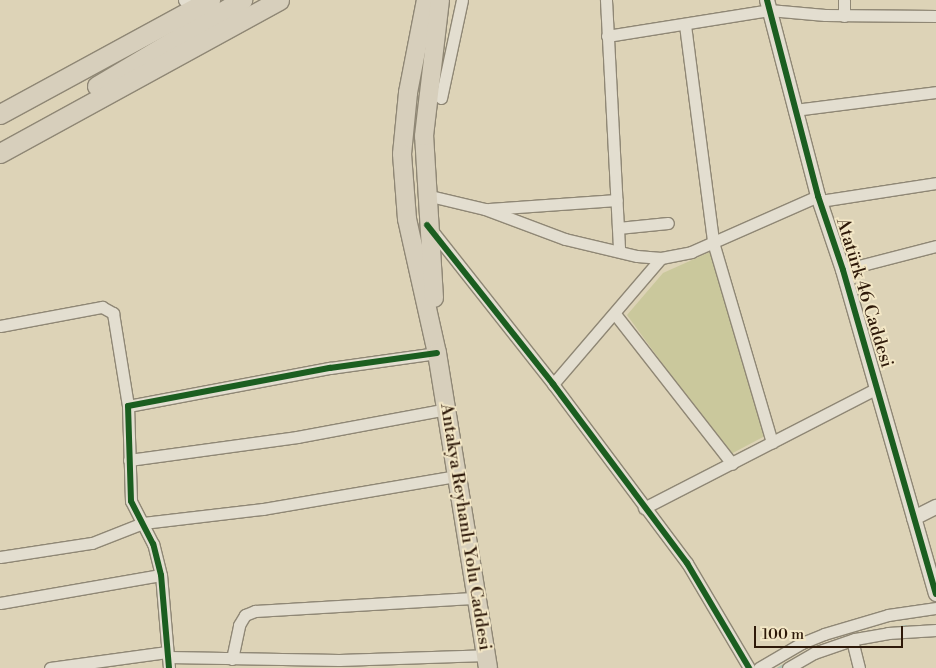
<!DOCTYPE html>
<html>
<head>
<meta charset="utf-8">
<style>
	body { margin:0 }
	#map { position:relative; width:936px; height:668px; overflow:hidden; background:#ddd3b7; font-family:"Libre Bodoni",serif }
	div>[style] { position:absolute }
	.green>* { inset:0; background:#cac89c }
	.stream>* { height:3px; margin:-1.5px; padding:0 1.5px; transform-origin:1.5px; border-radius:1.5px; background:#aec2b1 }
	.roads { filter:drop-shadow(1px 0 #8f8775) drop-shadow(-1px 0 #8f8775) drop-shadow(0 1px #8f8775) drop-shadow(0 -1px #8f8775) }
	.minor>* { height:11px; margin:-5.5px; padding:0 5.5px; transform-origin:5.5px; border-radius:5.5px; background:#e3ded0 }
	.tertiary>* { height:14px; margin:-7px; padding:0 7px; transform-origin:7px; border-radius:7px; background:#e3ded0 }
	.primary>* { height:18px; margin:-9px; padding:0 9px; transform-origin:9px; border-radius:9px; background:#d7cfbc }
	.trunk>* { height:19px; margin:-9.5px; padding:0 9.5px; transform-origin:9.5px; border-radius:9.5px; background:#d7cfbc }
	.cycleway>* { height:6px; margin:-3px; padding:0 3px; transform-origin:3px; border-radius:3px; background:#1b5e20 }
	span { translate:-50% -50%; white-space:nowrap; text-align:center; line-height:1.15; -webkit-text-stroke:4px #f3e7c6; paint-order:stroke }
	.street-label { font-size:18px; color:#2e1909 }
	.scale { position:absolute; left:754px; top:626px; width:149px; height:22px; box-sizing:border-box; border:2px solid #2e1909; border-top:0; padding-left:6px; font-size:15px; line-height:18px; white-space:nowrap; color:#2e1909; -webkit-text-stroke:4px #f3e7c6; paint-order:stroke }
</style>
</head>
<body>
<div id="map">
	<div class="green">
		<i style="clip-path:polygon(712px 251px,765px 436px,729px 455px,627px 315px,663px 273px)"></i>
	</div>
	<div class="stream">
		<i style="left:855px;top:634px;width:51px;rotate:-9.1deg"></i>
		<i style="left:778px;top:668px;width:10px;rotate:-29deg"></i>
	</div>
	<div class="roads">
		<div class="minor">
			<i style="left:184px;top:0;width:13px;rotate:51deg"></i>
			<i style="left:606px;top:0;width:251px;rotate:87deg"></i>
			<i style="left:844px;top:0;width:16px;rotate:90deg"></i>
			<i style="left:685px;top:25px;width:219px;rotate:82.6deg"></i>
			<i style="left:713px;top:242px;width:209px;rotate:73.6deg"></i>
			<i style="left:607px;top:36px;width:164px;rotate:-9.1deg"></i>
			<i style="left:769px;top:10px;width:56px;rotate:5.1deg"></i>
			<i style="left:825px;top:15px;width:111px;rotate:0.5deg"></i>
			<i style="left:441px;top:98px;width:100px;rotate:-77.9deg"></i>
			<i style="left:794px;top:110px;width:143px;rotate:-7.2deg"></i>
			<i style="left:426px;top:195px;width:61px;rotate:13.3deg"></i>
			<i style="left:485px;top:209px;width:85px;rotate:20.6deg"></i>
			<i style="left:565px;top:239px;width:74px;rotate:13.3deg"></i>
			<i style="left:637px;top:256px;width:24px;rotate:5deg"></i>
			<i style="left:661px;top:258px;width:31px;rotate:-11deg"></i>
			<i style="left:691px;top:252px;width:139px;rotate:-23.8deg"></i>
			<i style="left:820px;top:201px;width:117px;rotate:-8.8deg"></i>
			<i style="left:489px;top:209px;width:128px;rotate:-4deg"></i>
			<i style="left:430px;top:228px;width:199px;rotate:51.7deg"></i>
			<i style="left:553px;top:384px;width:224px;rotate:53.2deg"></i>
			<i style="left:687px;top:563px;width:122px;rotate:59.4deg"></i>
			<i style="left:618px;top:228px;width:50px;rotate:-5.7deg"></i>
			<i style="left:843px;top:270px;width:96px;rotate:-14.5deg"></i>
			<i style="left:615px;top:314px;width:190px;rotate:52deg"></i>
			<i style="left:0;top:326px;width:104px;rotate:-10.6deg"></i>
			<i style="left:102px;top:307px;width:13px;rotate:29deg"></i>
			<i style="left:113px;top:313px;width:94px;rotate:80.8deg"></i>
			<i style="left:553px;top:384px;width:166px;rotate:-49.4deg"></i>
			<i style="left:129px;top:460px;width:170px;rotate:-7.8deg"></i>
			<i style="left:297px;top:437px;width:152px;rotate:-10.6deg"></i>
			<i style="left:644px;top:508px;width:262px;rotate:-27.2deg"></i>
			<i style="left:0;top:557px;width:93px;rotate:-8.7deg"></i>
			<i style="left:92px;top:543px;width:55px;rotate:-21.4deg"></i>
			<i style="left:143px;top:523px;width:121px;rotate:-6.7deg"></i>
			<i style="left:263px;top:509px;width:197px;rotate:-9.7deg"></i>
			<i style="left:0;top:603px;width:163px;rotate:-9.9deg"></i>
			<i style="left:852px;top:640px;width:29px;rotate:76deg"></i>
			<i style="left:168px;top:657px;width:171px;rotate:1deg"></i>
			<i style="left:339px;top:660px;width:147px;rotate:-1.9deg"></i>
			<i style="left:232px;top:659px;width:35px;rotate:-78deg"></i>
			<i style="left:239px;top:625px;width:12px;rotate:-59deg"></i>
			<i style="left:245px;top:615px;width:11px;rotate:-22deg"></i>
			<i style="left:255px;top:611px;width:222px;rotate:-3.4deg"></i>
			<i style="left:50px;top:668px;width:118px;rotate:-7.8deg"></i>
			<i style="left:169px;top:668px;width:93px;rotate:-94.9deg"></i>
			<i style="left:161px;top:575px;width:32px;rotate:-104deg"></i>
			<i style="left:153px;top:544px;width:48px;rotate:-117.1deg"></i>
			<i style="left:131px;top:501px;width:95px;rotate:-91.8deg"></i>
			<i style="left:128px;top:406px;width:206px;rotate:-10.7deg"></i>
			<i style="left:330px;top:368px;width:108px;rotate:-8deg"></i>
			<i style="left:759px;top:668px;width:50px;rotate:-30.2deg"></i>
			<i style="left:802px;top:643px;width:24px;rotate:-22deg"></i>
			<i style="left:824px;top:634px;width:67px;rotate:-16.5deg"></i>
			<i style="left:888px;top:615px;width:49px;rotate:-8.3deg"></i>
			<i style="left:788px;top:668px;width:30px;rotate:-30deg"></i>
			<i style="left:814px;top:653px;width:43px;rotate:-18.9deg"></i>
			<i style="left:855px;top:639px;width:34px;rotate:-10deg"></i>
			<i style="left:888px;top:633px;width:48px;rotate:-3.6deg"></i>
		</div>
		<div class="tertiary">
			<i style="left:767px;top:0;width:203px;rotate:75.4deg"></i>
			<i style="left:818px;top:196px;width:78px;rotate:71.3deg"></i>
			<i style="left:843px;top:270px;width:337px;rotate:74deg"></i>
			<i style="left:914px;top:518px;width:25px;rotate:-27deg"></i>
		</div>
		<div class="primary">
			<i style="left:426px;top:0;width:95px;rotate:101deg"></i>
			<i style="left:408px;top:93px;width:61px;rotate:95.6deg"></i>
			<i style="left:402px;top:154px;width:65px;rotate:85.6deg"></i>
			<i style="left:407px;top:219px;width:137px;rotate:77.4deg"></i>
			<i style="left:437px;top:353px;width:319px;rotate:80.8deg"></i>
			<i style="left:434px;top:298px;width:162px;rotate:-93.5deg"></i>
			<i style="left:424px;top:136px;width:137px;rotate:-83.3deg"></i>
		</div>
		<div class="trunk">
			<i style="left:97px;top:86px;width:169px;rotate:-30.7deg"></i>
			<i style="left:0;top:114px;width:239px;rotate:-28.5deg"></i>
			<i style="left:0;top:153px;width:318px;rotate:-28.7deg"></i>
		</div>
	</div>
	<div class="cycleway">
		<i style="left:767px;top:0;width:203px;rotate:75.4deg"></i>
		<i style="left:818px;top:196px;width:78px;rotate:71.3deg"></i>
		<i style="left:843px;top:270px;width:337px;rotate:74deg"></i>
		<i style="left:427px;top:225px;width:203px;rotate:51.6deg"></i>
		<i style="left:553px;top:384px;width:224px;rotate:53.2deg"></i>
		<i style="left:687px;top:563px;width:122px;rotate:59.4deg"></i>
		<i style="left:169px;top:668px;width:93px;rotate:-94.9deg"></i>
		<i style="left:161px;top:575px;width:32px;rotate:-104deg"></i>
		<i style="left:153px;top:544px;width:48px;rotate:-117.1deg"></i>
		<i style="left:131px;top:501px;width:95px;rotate:-91.8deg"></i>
		<i style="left:128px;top:406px;width:206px;rotate:-10.7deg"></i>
		<i style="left:330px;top:368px;width:108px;rotate:-8deg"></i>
	</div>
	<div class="street-label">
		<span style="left:864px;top:293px;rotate:73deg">Atatürk 46 Caddesi</span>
		<span style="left:465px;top:527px;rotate:81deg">Antakya Reyhanlı Yolu Caddesi</span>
	</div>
	<div class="scale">100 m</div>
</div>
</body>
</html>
